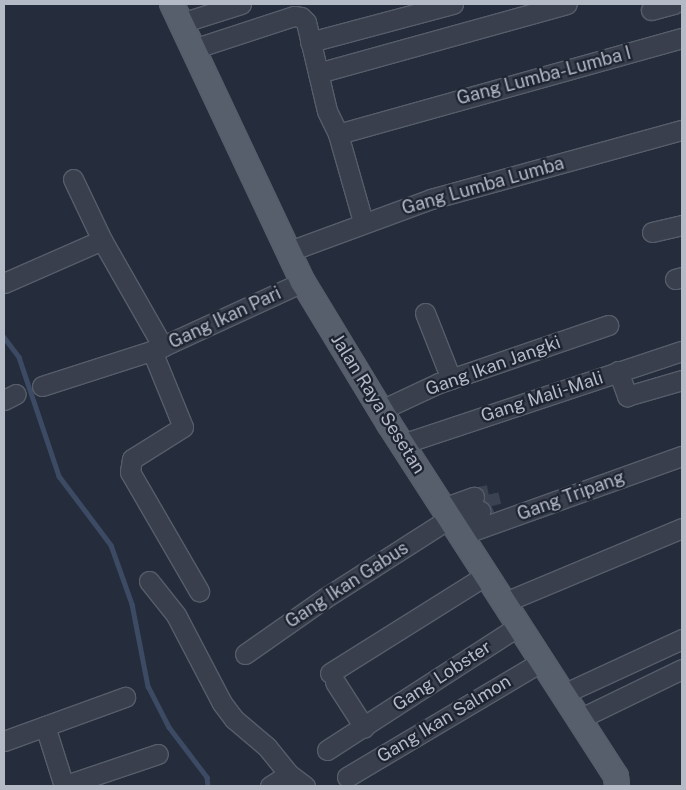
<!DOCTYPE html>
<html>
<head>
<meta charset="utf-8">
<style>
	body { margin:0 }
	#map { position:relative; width:686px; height:790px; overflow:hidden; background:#252d3c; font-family:"Public Sans",sans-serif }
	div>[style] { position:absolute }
	.stream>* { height:4.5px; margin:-2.25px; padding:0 2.25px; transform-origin:2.25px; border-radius:2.25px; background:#3c4a64 }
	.minor-tunnel>* { height:19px; margin-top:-9.5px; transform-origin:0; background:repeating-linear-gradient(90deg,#3b4251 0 19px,transparent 0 28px) }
	.roads { filter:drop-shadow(1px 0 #575d6a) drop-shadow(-1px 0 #575d6a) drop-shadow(0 1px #575d6a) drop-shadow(0 -1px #575d6a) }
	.minor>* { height:19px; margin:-9.5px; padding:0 9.5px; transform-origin:9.5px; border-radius:9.5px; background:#393f4c }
	.major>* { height:24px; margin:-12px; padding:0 12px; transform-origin:12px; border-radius:12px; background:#575e6c }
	span { translate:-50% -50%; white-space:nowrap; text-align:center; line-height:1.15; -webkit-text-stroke:4.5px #1e2431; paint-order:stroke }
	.street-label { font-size:18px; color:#b5bac7 }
	.frame { position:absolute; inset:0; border:5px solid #b5bac7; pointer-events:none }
</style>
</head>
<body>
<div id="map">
	<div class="stream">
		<i style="left:4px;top:337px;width:25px;rotate:53deg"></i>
		<i style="left:19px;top:357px;width:126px;rotate:71.4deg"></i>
		<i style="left:59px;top:476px;width:86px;rotate:53deg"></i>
		<i style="left:111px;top:545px;width:63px;rotate:70.4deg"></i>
		<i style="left:132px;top:604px;width:84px;rotate:79deg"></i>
		<i style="left:148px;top:686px;width:46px;rotate:62.9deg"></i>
		<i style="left:169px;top:727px;width:63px;rotate:52.8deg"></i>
		<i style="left:207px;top:777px;width:9px;rotate:84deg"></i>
	</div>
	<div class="minor-tunnel">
		<i style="left:474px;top:497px;width:15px;rotate:-11deg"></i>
		<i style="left:489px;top:494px;width:12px;rotate:76deg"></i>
		<i style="left:492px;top:506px;width:13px;rotate:157deg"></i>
	</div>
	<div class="roads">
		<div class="minor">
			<i style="left:651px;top:10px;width:24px;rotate:-15deg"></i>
			<i style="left:181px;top:23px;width:63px;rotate:-17.6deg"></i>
			<i style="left:310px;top:42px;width:148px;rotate:-14.9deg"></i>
			<i style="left:193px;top:49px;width:106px;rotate:-18.1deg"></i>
			<i style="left:294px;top:16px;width:7px;rotate:8deg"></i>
			<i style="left:301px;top:17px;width:7px;rotate:45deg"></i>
			<i style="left:306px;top:22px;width:91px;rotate:76.7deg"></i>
			<i style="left:327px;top:111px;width:25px;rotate:64deg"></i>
			<i style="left:338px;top:134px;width:91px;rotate:74.1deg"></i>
			<i style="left:318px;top:73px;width:258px;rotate:-15.5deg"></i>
			<i style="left:338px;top:134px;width:357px;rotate:-15.6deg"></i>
			<i style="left:73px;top:179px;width:68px;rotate:64.6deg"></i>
			<i style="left:102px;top:240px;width:123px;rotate:60.3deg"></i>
			<i style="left:652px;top:232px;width:31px;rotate:-13deg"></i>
			<i style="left:287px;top:252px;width:153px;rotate:-20.2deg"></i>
			<i style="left:431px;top:199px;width:260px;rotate:-15.4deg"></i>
			<i style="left:675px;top:279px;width:7px;rotate:-16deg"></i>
			<i style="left:4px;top:283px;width:107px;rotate:-23.7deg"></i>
			<i style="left:425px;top:313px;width:71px;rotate:68.5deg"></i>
			<i style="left:152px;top:351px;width:82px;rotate:67.8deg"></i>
			<i style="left:183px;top:427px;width:60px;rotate:147.9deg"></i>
			<i style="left:132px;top:459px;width:13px;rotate:99deg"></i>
			<i style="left:130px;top:472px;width:138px;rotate:59.9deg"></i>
			<i style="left:618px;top:371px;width:27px;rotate:70deg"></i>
			<i style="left:627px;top:396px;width:57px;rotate:-16.2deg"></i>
			<i style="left:42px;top:386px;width:121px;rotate:-17.8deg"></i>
			<i style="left:157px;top:349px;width:161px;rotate:-24.7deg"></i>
			<i style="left:4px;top:400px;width:13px;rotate:-27deg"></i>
			<i style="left:381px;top:410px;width:64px;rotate:-25deg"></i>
			<i style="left:439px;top:383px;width:179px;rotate:-18.9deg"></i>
			<i style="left:402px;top:444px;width:295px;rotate:-18.4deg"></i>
			<i style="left:443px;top:508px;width:33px;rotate:-20deg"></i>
			<i style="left:453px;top:523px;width:30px;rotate:-24deg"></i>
			<i style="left:461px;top:535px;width:235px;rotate:-19.7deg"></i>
			<i style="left:149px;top:581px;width:43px;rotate:51.5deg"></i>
			<i style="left:176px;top:615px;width:99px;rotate:62.4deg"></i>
			<i style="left:222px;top:703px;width:20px;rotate:53deg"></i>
			<i style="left:234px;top:719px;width:43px;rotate:40.3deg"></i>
			<i style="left:267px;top:747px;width:35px;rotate:51deg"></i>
			<i style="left:289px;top:774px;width:20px;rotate:37deg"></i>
			<i style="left:505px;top:602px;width:192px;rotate:-22.7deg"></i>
			<i style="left:245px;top:654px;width:98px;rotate:-35deg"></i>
			<i style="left:325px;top:598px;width:148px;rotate:-32.6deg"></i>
			<i style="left:330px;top:673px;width:184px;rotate:-32.1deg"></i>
			<i style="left:335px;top:682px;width:54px;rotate:57.2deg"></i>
			<i style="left:563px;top:694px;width:131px;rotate:-24.8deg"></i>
			<i style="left:579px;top:719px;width:114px;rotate:-25.9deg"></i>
			<i style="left:45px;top:726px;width:63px;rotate:72.4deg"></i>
			<i style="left:4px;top:741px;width:129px;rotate:-20deg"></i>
			<i style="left:327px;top:750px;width:229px;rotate:-32.9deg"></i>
			<i style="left:347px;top:777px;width:227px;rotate:-30.7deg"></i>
			<i style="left:63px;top:786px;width:100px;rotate:-18.6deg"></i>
			<i style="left:270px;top:786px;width:22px;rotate:-32deg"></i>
		</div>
		<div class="major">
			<i style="left:172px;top:4px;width:307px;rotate:64.8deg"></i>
			<i style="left:303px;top:282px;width:166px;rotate:58.8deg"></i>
			<i style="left:389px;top:424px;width:419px;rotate:57.2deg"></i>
			<i style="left:616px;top:776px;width:10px;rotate:84deg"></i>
		</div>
	</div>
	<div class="street-label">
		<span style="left:544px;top:76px;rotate:-15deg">Gang Lumba-Lumba I</span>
		<span style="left:483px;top:186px;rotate:-16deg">Gang Lumba Lumba</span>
		<span style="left:225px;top:318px;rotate:-25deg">Gang Ikan Pari</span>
		<span style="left:493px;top:366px;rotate:-20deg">Gang Ikan Jangki</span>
		<span style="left:542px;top:397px;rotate:-18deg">Gang Mali-Mali</span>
		<span style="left:378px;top:404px;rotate:58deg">Jalan Raya Sesetan</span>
		<span style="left:571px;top:496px;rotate:-20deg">Gang Tripang</span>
		<span style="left:347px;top:585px;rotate:-33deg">Gang Ikan Gabus</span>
		<span style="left:442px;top:676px;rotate:-33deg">Gang Lobster</span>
		<span style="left:444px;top:719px;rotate:-31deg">Gang Ikan Salmon</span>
	</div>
	<div class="frame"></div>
</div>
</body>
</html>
